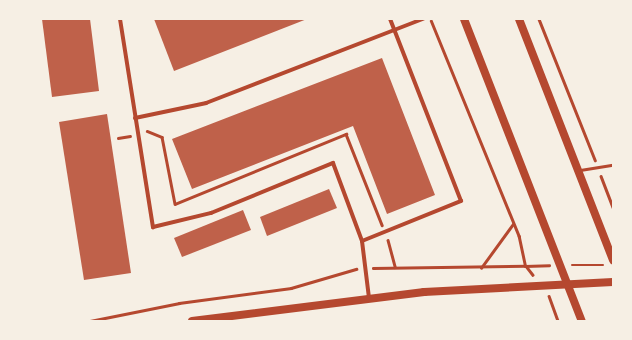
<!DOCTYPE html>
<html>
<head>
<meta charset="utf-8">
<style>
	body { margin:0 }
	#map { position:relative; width:632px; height:340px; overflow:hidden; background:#f6efe4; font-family:"PT Sans Narrow",sans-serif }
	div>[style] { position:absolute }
	.building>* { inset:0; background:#bf614a }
	.path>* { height:2.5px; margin:-1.25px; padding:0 1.25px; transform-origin:1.25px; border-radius:1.25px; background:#b5482f }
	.service>* { height:3px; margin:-1.5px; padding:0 1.5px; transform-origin:1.5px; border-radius:1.5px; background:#b5482f }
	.minor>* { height:4px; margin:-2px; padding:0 2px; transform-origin:2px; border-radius:2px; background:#b5482f }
	.secondary>* { height:8px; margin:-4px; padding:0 4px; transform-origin:4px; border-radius:4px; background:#b5482f }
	span { translate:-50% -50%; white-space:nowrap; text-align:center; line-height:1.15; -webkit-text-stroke:3px #f6efe4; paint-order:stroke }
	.frame { position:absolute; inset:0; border:20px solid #f6efe4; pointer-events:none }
</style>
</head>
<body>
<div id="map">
	<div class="building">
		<i style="clip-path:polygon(42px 19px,90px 19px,99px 91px,52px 97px)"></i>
		<i style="clip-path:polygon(154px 19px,307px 19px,174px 71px)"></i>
		<i style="clip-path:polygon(382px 58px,435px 195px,387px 214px,353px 126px,192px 189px,172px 139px)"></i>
		<i style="clip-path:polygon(107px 114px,131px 273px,84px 280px,59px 122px)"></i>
		<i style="clip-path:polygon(329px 189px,337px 208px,267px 236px,260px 217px)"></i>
		<i style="clip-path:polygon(243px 210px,251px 230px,182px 257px,174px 238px)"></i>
	</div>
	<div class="path">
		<i style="left:539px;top:19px;width:152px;rotate:68.3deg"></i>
		<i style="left:147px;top:131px;width:16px;rotate:22deg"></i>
		<i style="left:162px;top:137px;width:68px;rotate:79deg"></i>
		<i style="left:175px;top:204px;width:185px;rotate:-22.3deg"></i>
		<i style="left:346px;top:134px;width:98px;rotate:68.4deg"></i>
		<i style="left:118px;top:138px;width:12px;rotate:-9deg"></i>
		<i style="left:601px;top:176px;width:33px;rotate:69deg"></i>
		<i style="left:388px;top:240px;width:28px;rotate:75deg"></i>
		<i style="left:572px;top:265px;width:31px"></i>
		<i style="left:525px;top:266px;width:24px;rotate:-2deg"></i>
		<i style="left:526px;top:266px;width:11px;rotate:52deg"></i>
		<i style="left:373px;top:268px;width:152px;rotate:-0.8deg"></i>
		<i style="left:525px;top:266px;width:30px;rotate:-102deg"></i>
		<i style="left:519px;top:237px;width:233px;rotate:-112.2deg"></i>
		<i style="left:481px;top:268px;width:54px;rotate:-54deg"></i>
		<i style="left:549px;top:296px;width:27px;rotate:70deg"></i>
		<i style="left:90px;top:321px;width:91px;rotate:-11.4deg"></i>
		<i style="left:179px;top:303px;width:113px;rotate:-7.6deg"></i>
		<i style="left:291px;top:288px;width:68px;rotate:-16.3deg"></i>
	</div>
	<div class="service">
		<i style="left:580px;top:170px;width:33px;rotate:-9deg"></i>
	</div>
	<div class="minor">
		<i style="left:120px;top:19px;width:211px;rotate:81deg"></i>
		<i style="left:153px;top:227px;width:60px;rotate:-13.6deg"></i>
		<i style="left:211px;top:213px;width:132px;rotate:-22.3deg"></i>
		<i style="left:333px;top:163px;width:83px;rotate:69.6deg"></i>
		<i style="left:362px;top:241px;width:57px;rotate:83deg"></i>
		<i style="left:135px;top:118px;width:73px;rotate:-11.9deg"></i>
		<i style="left:206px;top:103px;width:233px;rotate:-21.2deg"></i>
		<i style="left:362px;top:241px;width:107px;rotate:-22deg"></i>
		<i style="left:461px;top:201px;width:195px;rotate:-111.3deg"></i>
	</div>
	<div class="secondary">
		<i style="left:464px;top:19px;width:324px;rotate:68.7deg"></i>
		<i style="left:519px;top:19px;width:259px;rotate:68.7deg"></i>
		<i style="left:192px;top:321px;width:234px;rotate:-7.1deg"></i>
		<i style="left:424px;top:292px;width:189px;rotate:-3deg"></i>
	</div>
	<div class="frame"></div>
</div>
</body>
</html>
